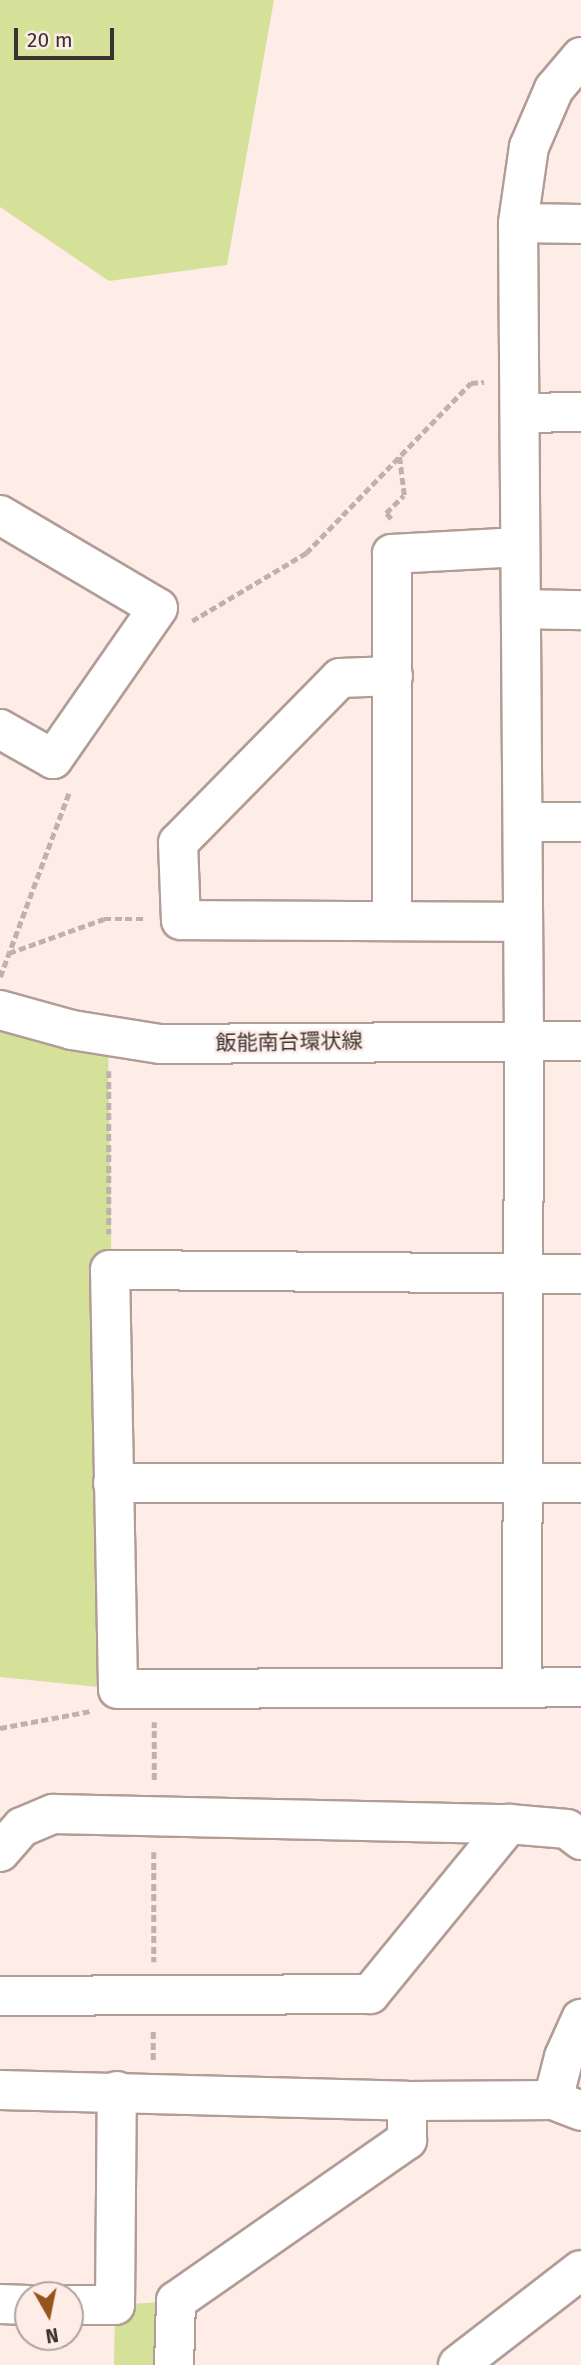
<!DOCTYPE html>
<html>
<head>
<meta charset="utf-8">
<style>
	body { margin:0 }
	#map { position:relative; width:581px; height:2365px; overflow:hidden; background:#feede7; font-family:"Fira Sans","Noto Sans JP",sans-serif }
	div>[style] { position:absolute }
	.green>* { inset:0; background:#d5e199 }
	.path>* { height:4.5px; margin-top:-2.25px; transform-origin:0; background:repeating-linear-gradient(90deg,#bfb1ac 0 7px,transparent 0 10.5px) }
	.roads { filter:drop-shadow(2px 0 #b19d96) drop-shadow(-2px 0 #b19d96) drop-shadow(0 2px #b19d96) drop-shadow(0 -2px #b19d96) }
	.minor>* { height:38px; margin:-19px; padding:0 19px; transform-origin:19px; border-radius:19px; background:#fff }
	.tertiary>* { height:38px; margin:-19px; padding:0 19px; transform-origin:19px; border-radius:19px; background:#fff }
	span { translate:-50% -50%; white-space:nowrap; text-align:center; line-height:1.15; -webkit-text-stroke:5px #feede7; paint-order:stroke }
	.street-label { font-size:21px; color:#3b3330 }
	.north { position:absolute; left:14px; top:2281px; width:70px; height:70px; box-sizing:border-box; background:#feede7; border:2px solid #b0a39e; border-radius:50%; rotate:171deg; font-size:19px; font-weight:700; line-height:28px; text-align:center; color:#3b3330 }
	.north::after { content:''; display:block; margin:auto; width:24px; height:32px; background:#94541c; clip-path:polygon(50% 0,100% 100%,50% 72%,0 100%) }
	.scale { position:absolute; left:14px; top:28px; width:100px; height:32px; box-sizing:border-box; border:4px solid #3b3330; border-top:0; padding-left:9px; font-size:21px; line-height:24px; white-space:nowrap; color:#3b3330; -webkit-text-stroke:5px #feede7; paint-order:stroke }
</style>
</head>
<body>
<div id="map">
	<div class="green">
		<i style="clip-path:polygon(0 0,274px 0,227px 265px,109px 281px,0 207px)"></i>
		<i style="clip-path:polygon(0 1010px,108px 1036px,118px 1689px,0 1677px)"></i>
		<i style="clip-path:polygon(176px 2301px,174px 2365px,114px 2365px,115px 2305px)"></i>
	</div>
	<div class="path">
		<i style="left:391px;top:519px;width:8px;rotate:-130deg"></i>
		<i style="left:386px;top:513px;width:25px;rotate:-45deg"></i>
		<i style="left:404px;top:495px;width:41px;rotate:-97deg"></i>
		<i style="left:192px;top:621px;width:133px;rotate:-30.8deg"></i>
		<i style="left:306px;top:553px;width:237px;rotate:-45.9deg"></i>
		<i style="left:471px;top:383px;width:13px;rotate:-4deg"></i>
		<i style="left:9px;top:953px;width:101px;rotate:-19.7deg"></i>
		<i style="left:104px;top:919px;width:41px"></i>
		<i style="left:0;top:977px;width:197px;rotate:-69.5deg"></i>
		<i style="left:109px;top:1071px;width:163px;rotate:90deg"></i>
		<i style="left:0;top:1728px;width:93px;rotate:-10.6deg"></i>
		<i style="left:154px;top:1780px;width:58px;rotate:-90deg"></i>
		<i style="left:154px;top:1852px;width:110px;rotate:90deg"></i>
		<i style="left:153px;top:2060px;width:30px;rotate:-90deg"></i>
	</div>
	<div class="roads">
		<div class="minor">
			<i style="left:518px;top:223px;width:63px;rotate:0.9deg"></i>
			<i style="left:520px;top:413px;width:61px;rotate:-0.9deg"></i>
			<i style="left:0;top:515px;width:183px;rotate:30.5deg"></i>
			<i style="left:158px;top:608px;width:184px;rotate:124.8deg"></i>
			<i style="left:53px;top:759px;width:61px;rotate:-150.5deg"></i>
			<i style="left:521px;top:609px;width:60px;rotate:1deg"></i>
			<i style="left:393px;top:676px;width:53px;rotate:177.8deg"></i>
			<i style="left:340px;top:678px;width:231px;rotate:134.5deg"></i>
			<i style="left:178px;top:843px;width:77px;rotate:87.8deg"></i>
			<i style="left:181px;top:920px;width:342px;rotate:0.3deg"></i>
			<i style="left:523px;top:822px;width:58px"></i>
			<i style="left:392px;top:920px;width:366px;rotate:-90deg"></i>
			<i style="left:392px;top:554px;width:128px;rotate:-3.1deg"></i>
			<i style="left:581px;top:1274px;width:471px;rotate:-179.5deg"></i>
			<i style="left:110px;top:1270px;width:419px;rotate:88.9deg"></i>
			<i style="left:118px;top:1689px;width:463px;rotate:-0.2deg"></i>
			<i style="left:113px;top:1483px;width:468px"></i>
			<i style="left:522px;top:1687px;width:647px;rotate:-89.82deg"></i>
			<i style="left:0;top:1852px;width:33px;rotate:-49deg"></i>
			<i style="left:22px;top:1827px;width:34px;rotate:-23deg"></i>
			<i style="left:53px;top:1814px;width:456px;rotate:1.3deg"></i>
			<i style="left:509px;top:1824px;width:58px;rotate:4.9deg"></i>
			<i style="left:567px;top:1829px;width:18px;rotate:38deg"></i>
			<i style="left:0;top:1996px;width:370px;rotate:-0.3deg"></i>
			<i style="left:370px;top:1994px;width:220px;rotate:-50.7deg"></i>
			<i style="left:0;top:2090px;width:407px;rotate:1.5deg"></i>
			<i style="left:407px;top:2101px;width:146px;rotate:-0.4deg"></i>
			<i style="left:553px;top:2100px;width:30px;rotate:21deg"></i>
			<i style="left:553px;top:2100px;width:44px;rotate:-75.7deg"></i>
			<i style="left:564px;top:2057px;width:42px;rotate:-65.9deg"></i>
			<i style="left:0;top:2304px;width:28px;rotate:2deg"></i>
			<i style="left:70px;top:2305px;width:45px"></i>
			<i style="left:115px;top:2305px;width:214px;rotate:-89.5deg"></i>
			<i style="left:174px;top:2365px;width:64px;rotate:-88.2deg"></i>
			<i style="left:176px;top:2301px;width:282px;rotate:-34.9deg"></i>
			<i style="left:407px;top:2140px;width:39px;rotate:-90deg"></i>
			<i style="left:458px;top:2365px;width:155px;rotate:-37.7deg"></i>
		</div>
		<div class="tertiary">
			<i style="left:0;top:1010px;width:75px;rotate:15.5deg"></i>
			<i style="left:72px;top:1030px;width:89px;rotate:9deg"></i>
			<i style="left:160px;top:1044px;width:421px;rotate:-0.4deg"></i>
			<i style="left:524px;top:1040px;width:817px;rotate:-90.42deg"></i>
			<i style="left:518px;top:223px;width:77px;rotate:-81.8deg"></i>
			<i style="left:529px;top:147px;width:63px;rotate:-66.7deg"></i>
			<i style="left:554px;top:89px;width:42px;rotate:-49.8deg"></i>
		</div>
	</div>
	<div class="street-label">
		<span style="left:289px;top:1042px;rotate:-1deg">飯能南台環状線</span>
	</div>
	<div class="north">N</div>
	<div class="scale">20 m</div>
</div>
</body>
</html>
